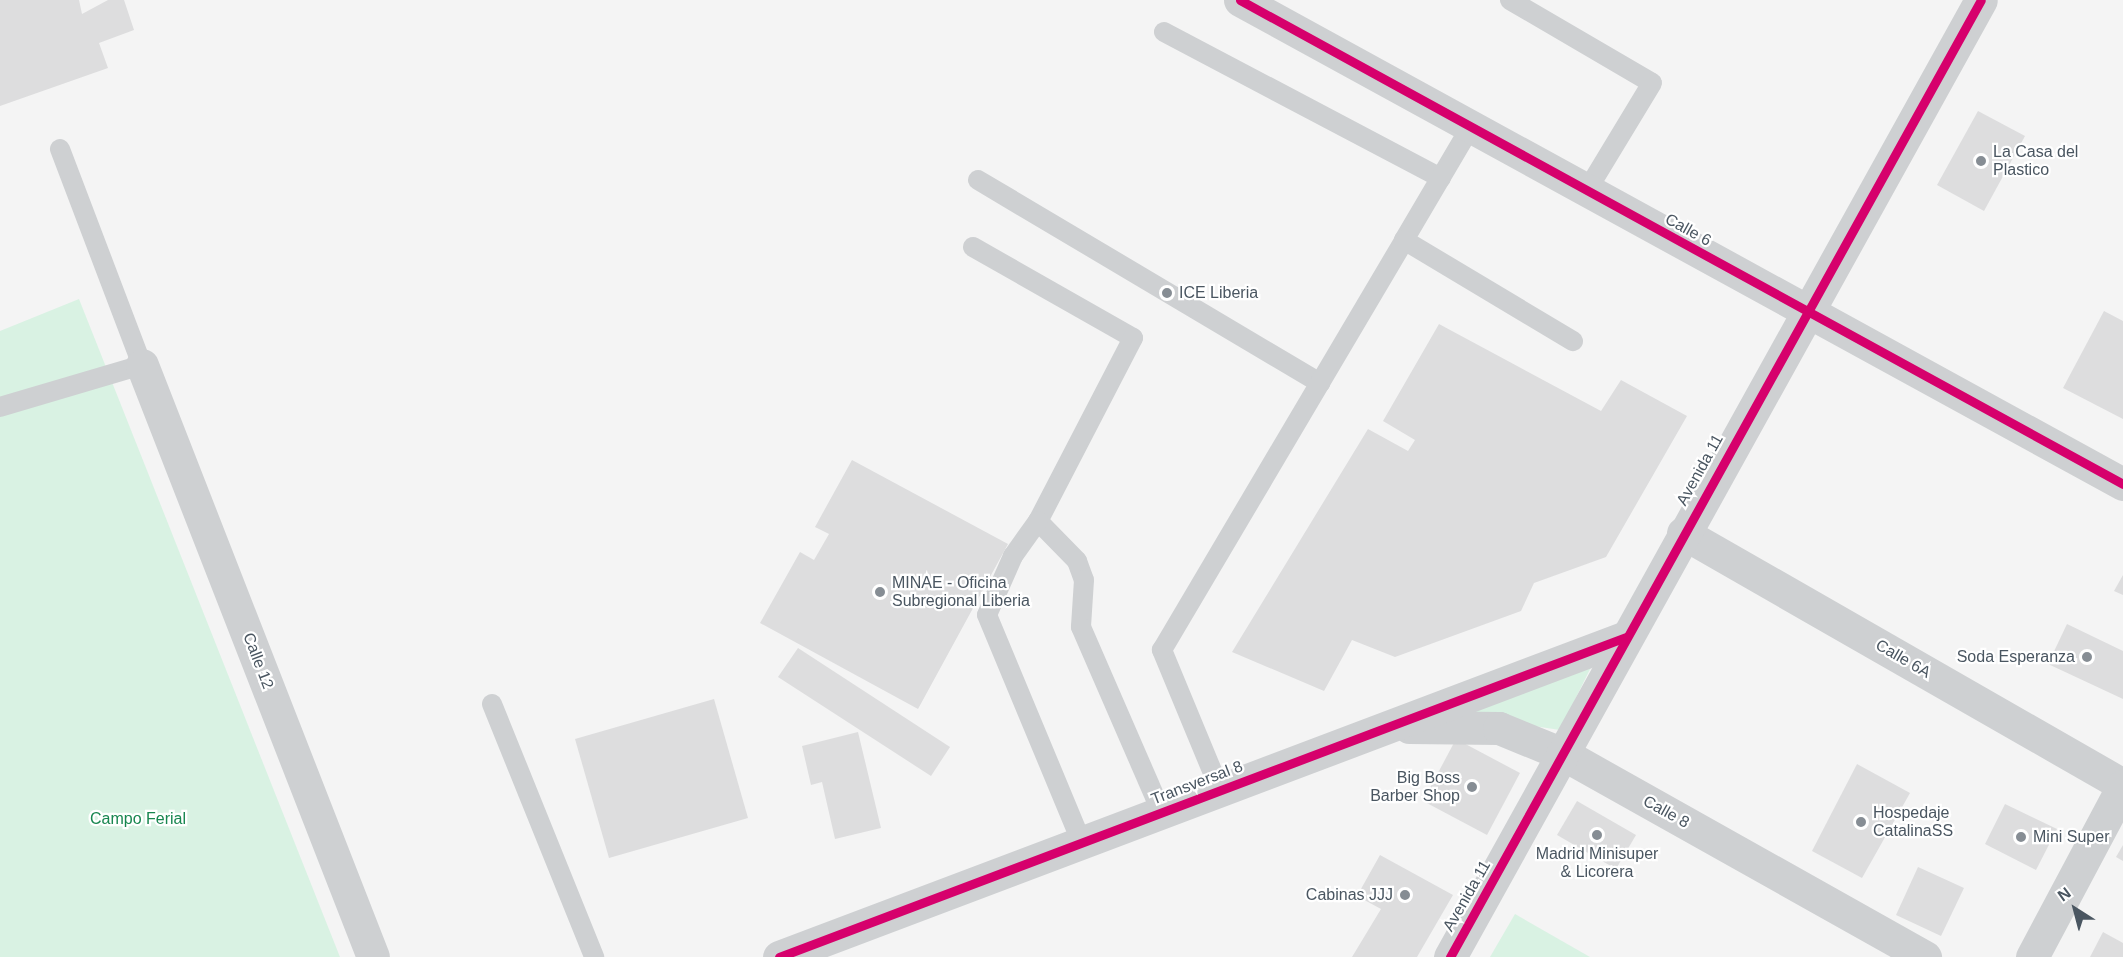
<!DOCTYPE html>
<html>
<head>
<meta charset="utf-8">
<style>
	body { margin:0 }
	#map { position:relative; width:2123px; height:957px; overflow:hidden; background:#f4f4f4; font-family:Arial,sans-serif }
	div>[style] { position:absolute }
	.green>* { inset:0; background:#d9f2e3 }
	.building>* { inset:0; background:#ddddde }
	.lane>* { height:20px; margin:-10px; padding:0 10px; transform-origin:10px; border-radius:10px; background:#ced0d2 }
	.street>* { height:33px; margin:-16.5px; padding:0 16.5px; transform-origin:16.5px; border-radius:16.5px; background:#ced0d2 }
	.cycleway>* { height:9px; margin:-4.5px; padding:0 4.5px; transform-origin:4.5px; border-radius:4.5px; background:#d6006c }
	.dots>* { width:16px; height:16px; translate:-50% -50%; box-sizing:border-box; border:3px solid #fff; border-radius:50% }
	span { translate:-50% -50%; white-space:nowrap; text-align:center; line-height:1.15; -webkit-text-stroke:4.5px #fff; paint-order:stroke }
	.poi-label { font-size:16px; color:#4a5661 }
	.left { translate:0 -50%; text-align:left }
	.right { translate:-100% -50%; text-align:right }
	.street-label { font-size:16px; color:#4a5661 }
	.park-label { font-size:16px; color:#17864f }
	.north { position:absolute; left:2045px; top:879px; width:60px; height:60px; -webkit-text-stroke:4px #fff; paint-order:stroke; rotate:324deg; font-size:16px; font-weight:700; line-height:24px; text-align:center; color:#4a5661 }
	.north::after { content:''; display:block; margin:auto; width:21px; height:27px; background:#4a5661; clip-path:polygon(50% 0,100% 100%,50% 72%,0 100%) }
</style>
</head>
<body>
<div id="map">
	<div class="green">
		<i style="clip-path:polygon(79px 299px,340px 957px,0 957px,0 331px)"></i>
		<i style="clip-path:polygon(1594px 661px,1560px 730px,1454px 714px)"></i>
		<i style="clip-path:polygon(1515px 914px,1590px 957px,1490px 957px)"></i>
	</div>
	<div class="building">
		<i style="clip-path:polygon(0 0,79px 0,82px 14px,108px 0,124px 0,134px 30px,99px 43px,108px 68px,0 106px)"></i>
		<i style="clip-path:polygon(1978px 111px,2025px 136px,1984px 211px,1937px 185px)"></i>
		<i style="clip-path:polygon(2104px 311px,2123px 321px,2123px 419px,2063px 388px)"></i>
		<i style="clip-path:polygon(1439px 324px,1601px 411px,1621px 380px,1687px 416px,1606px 557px,1534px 583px,1521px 611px,1395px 657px,1352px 640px,1324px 691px,1232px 652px,1368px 429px,1408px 451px,1415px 440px,1383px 421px)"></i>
		<i style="clip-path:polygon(852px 460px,1008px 544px,918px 709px,760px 623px,800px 552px,814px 560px,829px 534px,815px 527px)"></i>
		<i style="clip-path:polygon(2123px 575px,2123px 595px,2114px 591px)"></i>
		<i style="clip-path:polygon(2067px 624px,2123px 651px,2123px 699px,2048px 664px)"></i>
		<i style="clip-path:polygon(798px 648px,950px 747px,931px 776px,778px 677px)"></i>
		<i style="clip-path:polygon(714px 699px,748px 818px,609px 858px,575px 739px)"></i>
		<i style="clip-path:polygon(858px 732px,881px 828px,835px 839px,822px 782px,811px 785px,802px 746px)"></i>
		<i style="clip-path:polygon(1456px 739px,1520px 773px,1487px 835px,1423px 801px)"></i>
		<i style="clip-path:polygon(1857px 764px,1910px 793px,1862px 878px,1812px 851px)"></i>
		<i style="clip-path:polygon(1577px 801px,1636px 835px,1616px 869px,1557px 835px)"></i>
		<i style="clip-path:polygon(2005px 804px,2057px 829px,2036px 870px,1985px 844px)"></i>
		<i style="clip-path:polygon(2123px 845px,2123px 861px,2116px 857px)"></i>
		<i style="clip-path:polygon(1380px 855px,1453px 895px,1417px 957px,1352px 957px,1381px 909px,1357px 896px)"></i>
		<i style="clip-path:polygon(1918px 867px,1964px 888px,1941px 936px,1896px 915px)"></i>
		<i style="clip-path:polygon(2103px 932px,2123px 943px,2123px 957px,2090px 957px)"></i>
	</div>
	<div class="lane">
		<i style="left:1510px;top:0;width:164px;rotate:30.3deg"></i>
		<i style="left:1652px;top:83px;width:127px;rotate:121.2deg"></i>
		<i style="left:1164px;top:32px;width:313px;rotate:27.8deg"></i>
		<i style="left:978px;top:180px;width:398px;rotate:30.7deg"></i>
		<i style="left:1404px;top:240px;width:130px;rotate:-59.5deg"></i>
		<i style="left:973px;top:247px;width:184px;rotate:29.6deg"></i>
		<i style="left:1133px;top:338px;width:206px;rotate:117.4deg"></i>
		<i style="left:1038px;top:521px;width:56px;rotate:45.7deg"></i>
		<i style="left:1077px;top:561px;width:20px;rotate:70deg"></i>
		<i style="left:1084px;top:580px;width:47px;rotate:93.7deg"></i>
		<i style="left:1081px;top:627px;width:203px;rotate:66.5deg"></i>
		<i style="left:0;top:407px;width:148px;rotate:-16.5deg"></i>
		<i style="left:142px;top:365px;width:231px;rotate:-110.8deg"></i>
		<i style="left:1038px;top:521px;width:43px;rotate:125.5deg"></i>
		<i style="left:1013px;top:556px;width:64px;rotate:113.8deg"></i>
		<i style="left:987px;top:615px;width:247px;rotate:67.4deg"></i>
		<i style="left:492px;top:704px;width:273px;rotate:68deg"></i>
		<i style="left:1220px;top:790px;width:152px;rotate:-112.5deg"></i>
		<i style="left:1162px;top:650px;width:476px;rotate:-59.4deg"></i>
		<i style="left:1404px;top:240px;width:197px;rotate:30.9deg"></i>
	</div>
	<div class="street">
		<i style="left:1240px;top:0;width:1007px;rotate:28.73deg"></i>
		<i style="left:142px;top:365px;width:635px;rotate:68.68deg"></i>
		<i style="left:1683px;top:533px;width:507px;rotate:29.8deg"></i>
		<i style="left:1409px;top:727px;width:90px;rotate:0.6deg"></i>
		<i style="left:1499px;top:728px;width:71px;rotate:22.2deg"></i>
		<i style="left:1565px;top:755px;width:413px;rotate:29.3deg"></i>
		<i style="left:779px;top:957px;width:905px;rotate:-20.7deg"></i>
		<i style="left:1450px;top:957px;width:1094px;rotate:-60.98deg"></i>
		<i style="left:2032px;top:957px;width:194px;rotate:-62deg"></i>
	</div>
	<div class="cycleway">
		<i style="left:1240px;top:0;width:1007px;rotate:28.73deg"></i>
		<i style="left:779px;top:957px;width:905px;rotate:-20.7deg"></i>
		<i style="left:1450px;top:957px;width:1094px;rotate:-60.98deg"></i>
	</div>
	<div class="dots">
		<i style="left:1981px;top:161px;background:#868d94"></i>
		<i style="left:1167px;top:293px;background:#868d94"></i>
		<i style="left:880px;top:592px;background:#868d94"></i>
		<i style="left:2087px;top:657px;background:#868d94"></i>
		<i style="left:1472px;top:787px;background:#868d94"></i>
		<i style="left:1861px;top:822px;background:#868d94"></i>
		<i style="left:1597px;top:835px;background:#868d94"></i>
		<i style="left:2021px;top:837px;background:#868d94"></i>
		<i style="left:1405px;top:895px;background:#868d94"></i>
	</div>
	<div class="poi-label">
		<span class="left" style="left:1993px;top:161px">La Casa del<br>Plastico</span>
		<span class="left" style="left:1179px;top:293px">ICE Liberia</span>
		<span class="left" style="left:892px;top:592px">MINAE - Oficina<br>Subregional Liberia</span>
		<span class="right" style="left:2075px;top:657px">Soda Esperanza</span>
		<span class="right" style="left:1460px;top:787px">Big Boss<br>Barber Shop</span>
		<span class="left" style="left:1873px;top:822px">Hospedaje<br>CatalinaSS</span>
		<span class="left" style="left:2033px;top:837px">Mini Super</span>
		<span style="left:1597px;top:863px">Madrid Minisuper<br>&amp; Licorera</span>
		<span class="right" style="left:1393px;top:895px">Cabinas JJJ</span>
	</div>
	<div class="street-label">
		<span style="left:1688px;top:230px;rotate:29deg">Calle 6</span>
		<span style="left:1700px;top:470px;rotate:-61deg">Avenida 11</span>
		<span style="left:1903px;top:659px;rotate:30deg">Calle 6A</span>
		<span style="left:258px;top:661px;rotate:69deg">Calle 12</span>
		<span style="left:1197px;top:783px;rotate:-21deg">Transversal 8</span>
		<span style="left:1666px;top:812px;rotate:29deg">Calle 8</span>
		<span style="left:1467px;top:896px;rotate:-60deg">Avenida 11</span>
	</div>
	<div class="park-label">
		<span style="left:138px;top:819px">Campo Ferial</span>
	</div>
	<div class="north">N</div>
</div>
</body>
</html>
